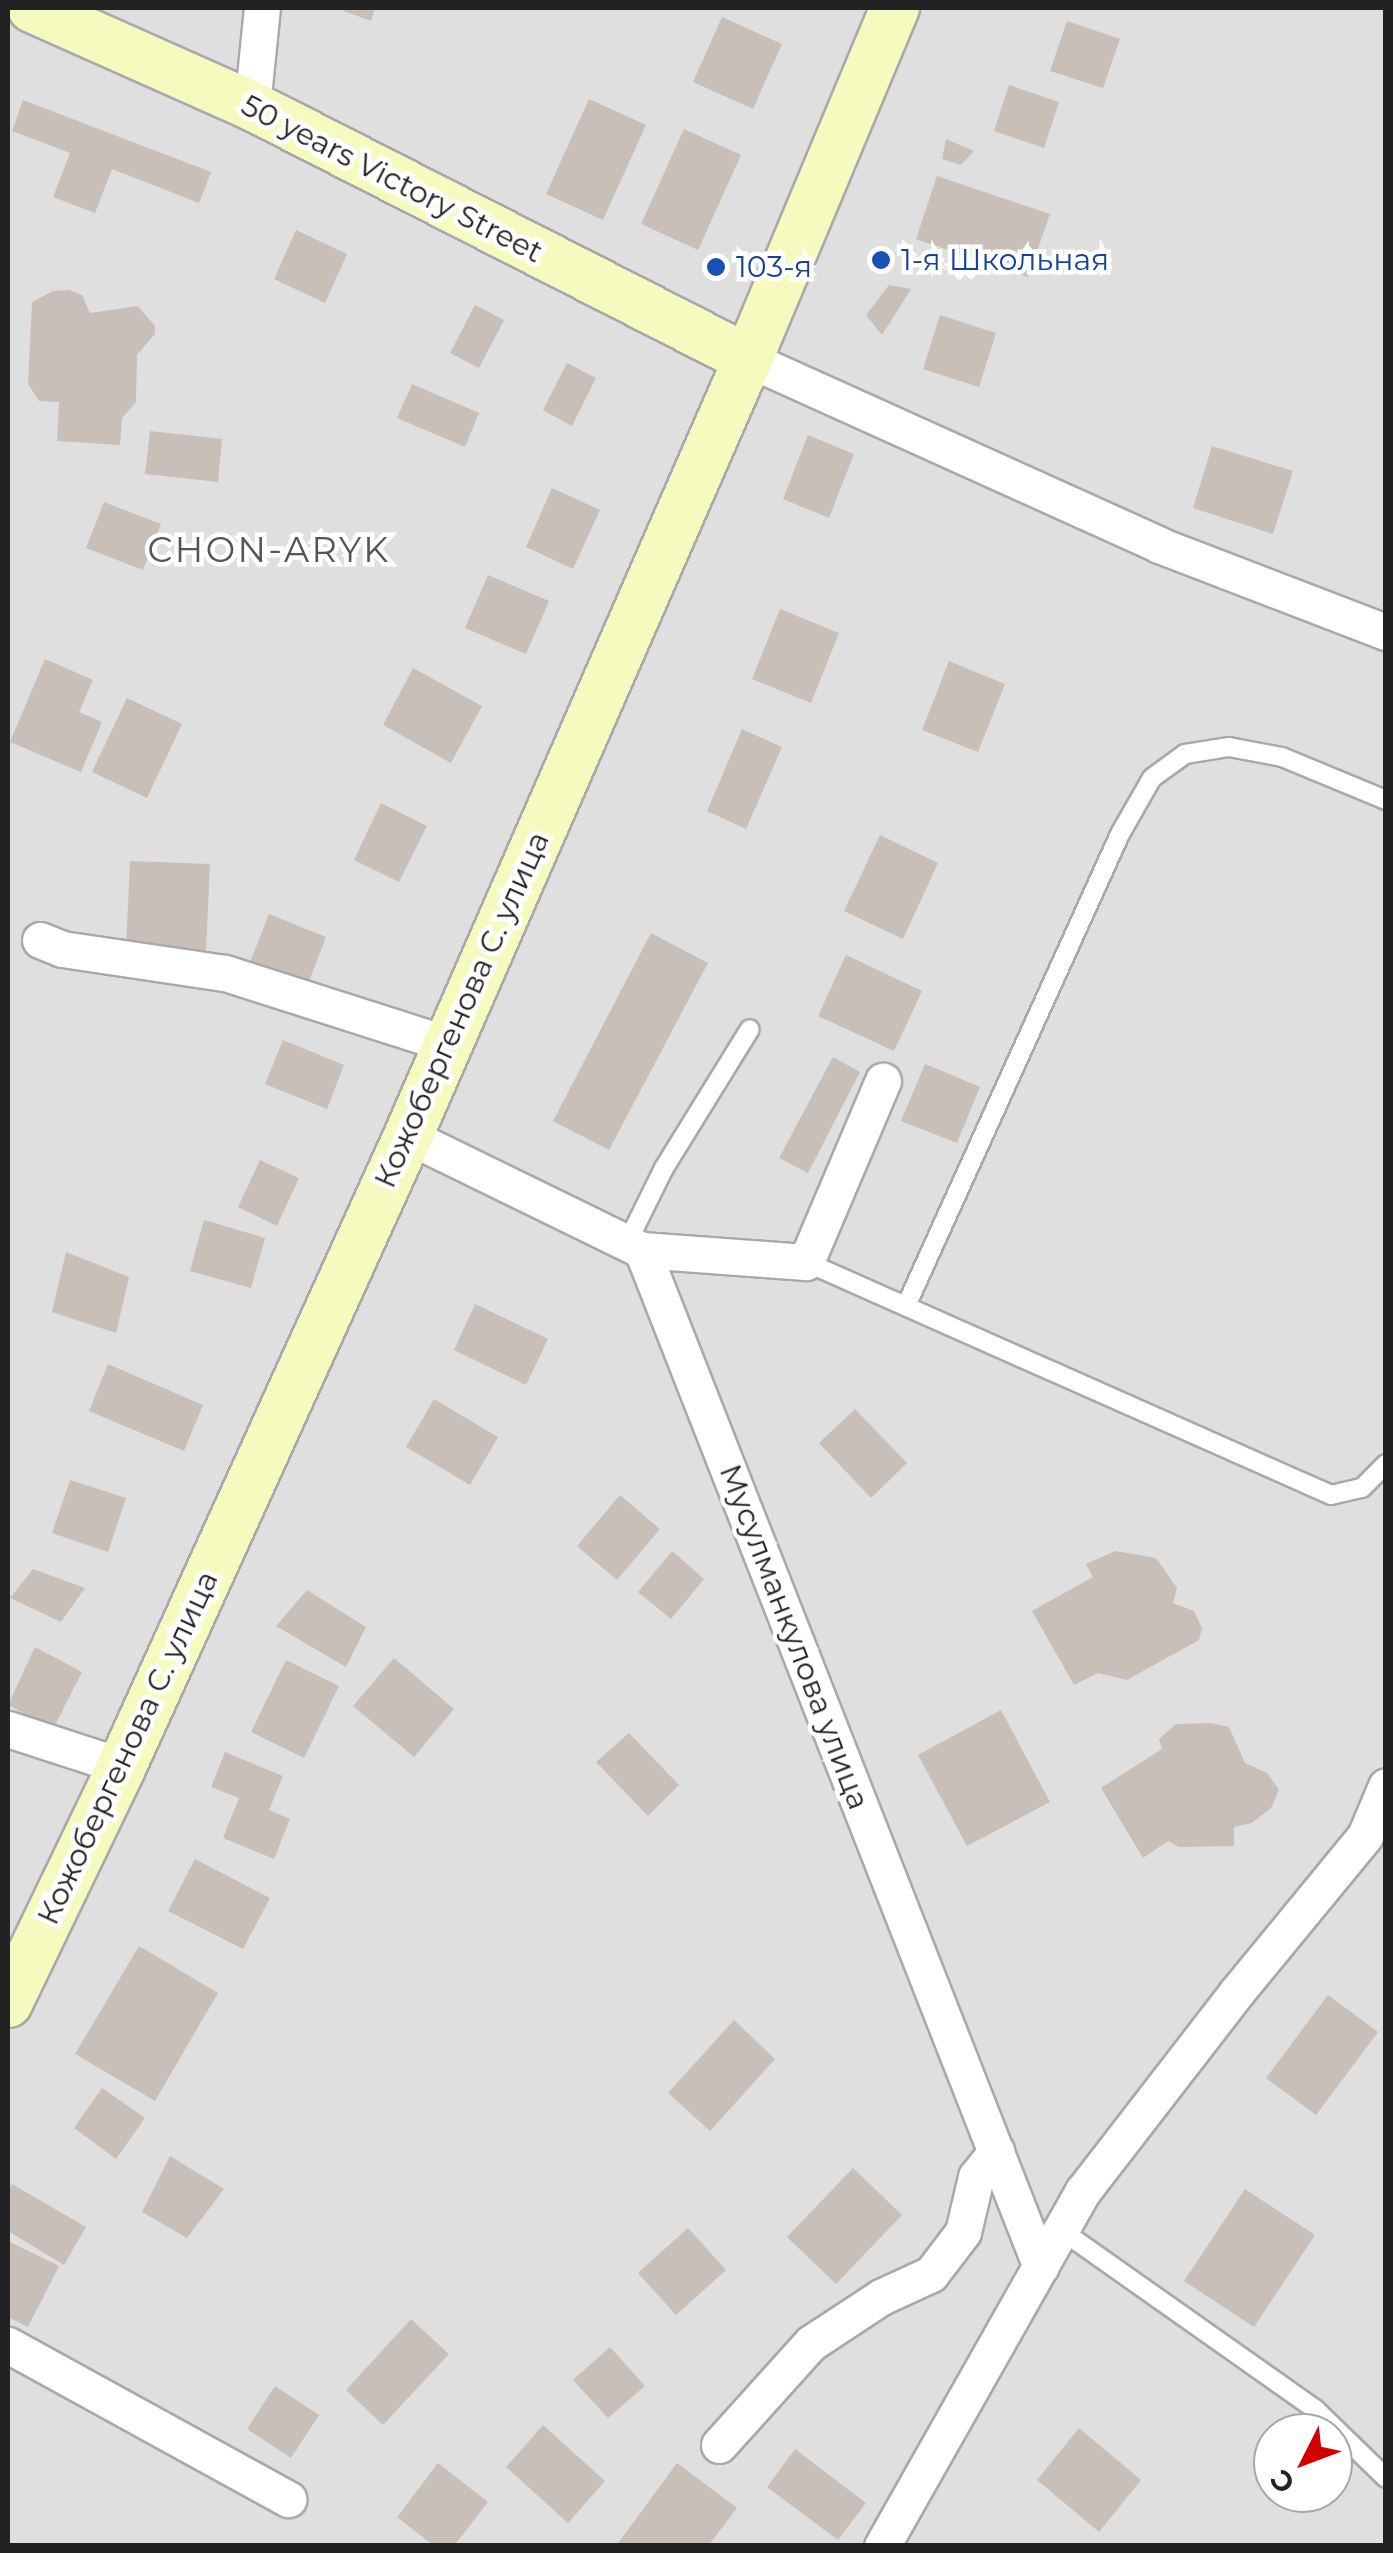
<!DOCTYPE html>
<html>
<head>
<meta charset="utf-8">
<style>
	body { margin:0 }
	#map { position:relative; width:1393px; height:2553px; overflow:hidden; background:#f2efe9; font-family:Montserrat,sans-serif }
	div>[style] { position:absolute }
	.residential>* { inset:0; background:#e0dfdf }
	.building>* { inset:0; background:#c7bfb8 }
	.roads { filter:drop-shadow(2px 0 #a9a9a9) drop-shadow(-2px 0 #a9a9a9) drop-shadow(0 2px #a9a9a9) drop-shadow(0 -2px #a9a9a9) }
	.lane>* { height:18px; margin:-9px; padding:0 9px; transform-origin:9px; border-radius:9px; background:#fff }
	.street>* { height:35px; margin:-17.5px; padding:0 17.5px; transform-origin:17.5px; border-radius:17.5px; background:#fff }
	.secondary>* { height:48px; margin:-24px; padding:0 24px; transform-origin:24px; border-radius:24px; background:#f7fabf }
	.dots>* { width:28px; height:28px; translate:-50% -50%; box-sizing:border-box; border:5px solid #fff; border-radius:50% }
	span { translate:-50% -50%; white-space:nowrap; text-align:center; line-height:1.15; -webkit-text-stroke:9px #fff; paint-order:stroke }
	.street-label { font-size:30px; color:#222 }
	.transit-label { font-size:30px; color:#164399 }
	.left { translate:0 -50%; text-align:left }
	.quarter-label { font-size:35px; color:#555; letter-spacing:2.5px }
	.frame { position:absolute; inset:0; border:10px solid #222; pointer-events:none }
	.north { position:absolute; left:1253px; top:2413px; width:100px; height:100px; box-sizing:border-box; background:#fff; border:2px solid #a7a7a7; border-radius:50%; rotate:228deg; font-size:28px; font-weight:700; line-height:40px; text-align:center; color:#222 }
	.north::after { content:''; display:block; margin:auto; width:35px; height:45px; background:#d40000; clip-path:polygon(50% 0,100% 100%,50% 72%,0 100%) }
</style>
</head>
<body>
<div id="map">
	<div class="residential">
		<i style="clip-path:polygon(evenodd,8px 8px,1385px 8px,1385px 2545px,8px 2546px,8px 8px,1273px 2433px,1333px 2433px,1333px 2493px,1273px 2493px,1273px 2433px)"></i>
	</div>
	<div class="building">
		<i style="clip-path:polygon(336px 8px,375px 8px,371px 21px)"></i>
		<i style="clip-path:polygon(722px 17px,782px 44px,753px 109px,693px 82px)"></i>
		<i style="clip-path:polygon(1067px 21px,1120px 39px,1103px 88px,1050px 71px)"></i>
		<i style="clip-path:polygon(1009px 85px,1059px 102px,1044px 148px,994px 131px)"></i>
		<i style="clip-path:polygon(589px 99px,646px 125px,603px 220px,546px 194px)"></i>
		<i style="clip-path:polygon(23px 100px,211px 172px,199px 203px,112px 169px,95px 213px,53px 197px,70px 153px,12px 131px)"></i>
		<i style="clip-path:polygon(684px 129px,741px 155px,698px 250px,641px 224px)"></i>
		<i style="clip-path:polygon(946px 139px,974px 151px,961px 165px,942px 159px)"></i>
		<i style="clip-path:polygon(937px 176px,1050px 214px,1028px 277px,916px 239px)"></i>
		<i style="clip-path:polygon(296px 230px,347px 254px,325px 303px,274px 279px)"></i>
		<i style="clip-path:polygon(889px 285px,911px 289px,882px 335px,866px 315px)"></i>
		<i style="clip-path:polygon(69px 290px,82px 295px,90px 313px,138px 306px,155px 326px,155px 334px,137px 355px,136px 402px,122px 418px,120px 445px,57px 441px,59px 402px,39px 401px,28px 384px,32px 302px,53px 291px)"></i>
		<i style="clip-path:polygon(475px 305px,504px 320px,479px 368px,450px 353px)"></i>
		<i style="clip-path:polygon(940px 315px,996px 333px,979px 387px,923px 369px)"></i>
		<i style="clip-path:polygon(567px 363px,596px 378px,572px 426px,543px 410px)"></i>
		<i style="clip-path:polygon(412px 384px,479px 413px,465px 447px,397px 418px)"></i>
		<i style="clip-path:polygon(150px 431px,222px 439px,218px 482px,145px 474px)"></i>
		<i style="clip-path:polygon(808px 435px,854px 454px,829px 518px,783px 499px)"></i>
		<i style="clip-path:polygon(1212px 446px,1293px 471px,1273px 534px,1193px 508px)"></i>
		<i style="clip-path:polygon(552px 488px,600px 510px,573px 569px,526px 547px)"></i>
		<i style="clip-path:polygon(104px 502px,161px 524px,143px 570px,86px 548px)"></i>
		<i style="clip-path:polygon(488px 575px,549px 601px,526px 654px,465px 628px)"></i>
		<i style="clip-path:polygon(780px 609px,839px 633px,811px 703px,752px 679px)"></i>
		<i style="clip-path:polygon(45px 659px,93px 680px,79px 712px,102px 722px,81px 772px,10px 742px)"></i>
		<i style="clip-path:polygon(949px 661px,1005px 684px,978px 752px,922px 730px)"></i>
		<i style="clip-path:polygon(413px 668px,482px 706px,451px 763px,383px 725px)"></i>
		<i style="clip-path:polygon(127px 698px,182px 724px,147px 798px,92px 772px)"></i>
		<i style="clip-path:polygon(742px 729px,782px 747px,746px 829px,707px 811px)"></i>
		<i style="clip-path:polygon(381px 803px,427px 826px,399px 882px,354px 860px)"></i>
		<i style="clip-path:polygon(880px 835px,938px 863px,903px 939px,844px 911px)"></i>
		<i style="clip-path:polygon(130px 861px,210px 864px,206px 951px,126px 948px)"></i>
		<i style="clip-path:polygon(269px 914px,326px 937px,303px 997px,245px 975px)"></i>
		<i style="clip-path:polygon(651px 933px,708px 963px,609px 1150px,553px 1121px)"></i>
		<i style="clip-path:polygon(846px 955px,922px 991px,894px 1051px,818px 1016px)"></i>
		<i style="clip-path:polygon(283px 1040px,344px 1065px,327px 1109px,265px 1084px)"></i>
		<i style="clip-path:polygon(833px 1057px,860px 1072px,808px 1173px,779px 1158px)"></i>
		<i style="clip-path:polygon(925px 1064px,980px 1087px,957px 1143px,901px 1121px)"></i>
		<i style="clip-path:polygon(260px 1160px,299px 1178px,277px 1226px,238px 1207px)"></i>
		<i style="clip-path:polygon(204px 1220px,265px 1238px,251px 1288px,190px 1271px)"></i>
		<i style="clip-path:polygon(66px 1252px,129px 1277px,116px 1333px,52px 1312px)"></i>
		<i style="clip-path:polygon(475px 1304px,548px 1339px,526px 1385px,454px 1350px)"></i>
		<i style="clip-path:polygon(108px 1364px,203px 1405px,184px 1451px,89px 1411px)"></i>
		<i style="clip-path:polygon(434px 1399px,498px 1437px,470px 1485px,406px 1447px)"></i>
		<i style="clip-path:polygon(855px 1409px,907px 1463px,871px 1498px,819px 1443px)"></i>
		<i style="clip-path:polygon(70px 1480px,126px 1498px,108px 1552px,52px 1533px)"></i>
		<i style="clip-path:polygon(620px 1495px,660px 1529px,617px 1580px,577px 1546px)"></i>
		<i style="clip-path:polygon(672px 1551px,704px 1579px,671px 1619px,638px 1592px)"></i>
		<i style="clip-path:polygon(1115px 1551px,1156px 1558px,1177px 1588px,1173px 1603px,1194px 1611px,1202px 1628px,1199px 1640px,1127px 1680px,1098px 1673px,1074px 1685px,1032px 1611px,1093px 1577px,1086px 1564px)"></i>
		<i style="clip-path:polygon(33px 1569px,85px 1588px,61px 1622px,10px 1598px)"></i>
		<i style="clip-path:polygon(307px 1590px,366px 1627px,346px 1667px,276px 1626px)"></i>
		<i style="clip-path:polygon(35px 1647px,82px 1672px,53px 1729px,8px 1705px)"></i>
		<i style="clip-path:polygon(394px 1658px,454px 1709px,414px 1757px,353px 1706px)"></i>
		<i style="clip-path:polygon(286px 1660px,339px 1686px,304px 1758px,251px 1732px)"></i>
		<i style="clip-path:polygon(1001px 1710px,1050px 1802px,967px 1846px,918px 1755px)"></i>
		<i style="clip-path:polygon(1210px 1723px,1229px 1727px,1245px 1763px,1267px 1773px,1279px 1790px,1271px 1808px,1252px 1823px,1234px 1827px,1234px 1846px,1179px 1847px,1168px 1841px,1143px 1858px,1101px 1788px,1162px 1749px,1159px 1739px,1176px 1724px)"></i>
		<i style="clip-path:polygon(629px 1733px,679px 1785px,648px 1816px,596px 1762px)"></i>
		<i style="clip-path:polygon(225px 1752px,283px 1776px,269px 1810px,290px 1819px,274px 1859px,223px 1838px,239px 1798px,211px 1787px)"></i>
		<i style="clip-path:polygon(195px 1859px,270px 1898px,243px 1949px,168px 1911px)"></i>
		<i style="clip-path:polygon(139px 1946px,218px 1993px,155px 2101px,75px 2054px)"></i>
		<i style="clip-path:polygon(1328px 1995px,1378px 2032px,1316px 2115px,1266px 2078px)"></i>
		<i style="clip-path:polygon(734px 2020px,775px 2059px,710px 2131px,668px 2093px)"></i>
		<i style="clip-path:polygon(102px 2088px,145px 2118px,116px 2159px,74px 2128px)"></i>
		<i style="clip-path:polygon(170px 2156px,224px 2189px,187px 2238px,142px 2212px)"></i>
		<i style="clip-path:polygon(853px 2168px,902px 2215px,836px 2284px,787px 2237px)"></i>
		<i style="clip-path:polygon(12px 2184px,86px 2227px,64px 2265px,8px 2231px,8px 2192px)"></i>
		<i style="clip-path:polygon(1245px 2189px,1315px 2235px,1254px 2327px,1184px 2281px)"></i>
		<i style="clip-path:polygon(688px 2228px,726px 2270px,676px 2315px,638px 2273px)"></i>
		<i style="clip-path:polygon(8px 2241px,59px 2266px,28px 2327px,8px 2317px)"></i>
		<i style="clip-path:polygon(411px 2319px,449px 2354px,383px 2425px,346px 2390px)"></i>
		<i style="clip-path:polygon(610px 2347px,645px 2386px,608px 2418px,573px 2380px)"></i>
		<i style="clip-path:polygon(275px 2386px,319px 2415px,291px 2458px,247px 2429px)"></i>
		<i style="clip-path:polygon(543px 2425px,605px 2481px,568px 2523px,506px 2467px)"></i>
		<i style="clip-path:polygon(1079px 2428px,1141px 2480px,1099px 2532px,1037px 2480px)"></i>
		<i style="clip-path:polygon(795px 2449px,866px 2503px,838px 2540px,767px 2487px)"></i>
		<i style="clip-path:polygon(438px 2463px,488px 2502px,454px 2546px,434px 2546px,397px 2517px)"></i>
		<i style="clip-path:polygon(677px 2463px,737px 2508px,708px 2546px,616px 2546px)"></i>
	</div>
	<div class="roads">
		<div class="lane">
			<i style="left:627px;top:1243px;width:84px;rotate:-63.7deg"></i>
			<i style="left:664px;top:1168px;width:163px;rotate:-58.3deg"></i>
			<i style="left:806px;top:1262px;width:574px;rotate:23.93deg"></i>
			<i style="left:1331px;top:1495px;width:32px;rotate:-13deg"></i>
			<i style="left:1362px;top:1488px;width:34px;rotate:-45deg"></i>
			<i style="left:906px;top:1306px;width:518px;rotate:-65.61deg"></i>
			<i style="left:1120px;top:834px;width:64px;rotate:-60.3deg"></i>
			<i style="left:1152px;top:778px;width:41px;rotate:-36deg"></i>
			<i style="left:1185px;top:754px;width:45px;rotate:-9deg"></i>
			<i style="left:1229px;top:747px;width:54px;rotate:10.7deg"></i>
			<i style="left:1282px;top:757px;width:113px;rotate:22.5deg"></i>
			<i style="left:1061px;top:2230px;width:311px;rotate:35.2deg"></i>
			<i style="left:1315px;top:2409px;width:99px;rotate:44.2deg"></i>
		</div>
		<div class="street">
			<i style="left:252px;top:106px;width:99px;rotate:-84.2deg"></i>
			<i style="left:748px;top:359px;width:451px;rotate:24.3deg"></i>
			<i style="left:1159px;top:545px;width:243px;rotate:21deg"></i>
			<i style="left:40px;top:940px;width:24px;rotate:22deg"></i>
			<i style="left:62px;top:949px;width:165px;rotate:8.4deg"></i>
			<i style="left:225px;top:973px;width:233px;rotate:17.7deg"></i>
			<i style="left:408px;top:1136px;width:260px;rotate:26deg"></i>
			<i style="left:642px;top:1250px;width:1092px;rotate:68.58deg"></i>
			<i style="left:642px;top:1250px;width:164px;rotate:4.2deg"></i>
			<i style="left:806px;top:1262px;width:197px;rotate:-67deg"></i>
			<i style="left:8px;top:1729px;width:120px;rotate:18deg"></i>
			<i style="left:8px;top:2345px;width:320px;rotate:28.8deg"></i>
			<i style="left:719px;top:2445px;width:137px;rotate:-48deg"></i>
			<i style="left:811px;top:2343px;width:84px;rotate:-33.3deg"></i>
			<i style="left:881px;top:2297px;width:55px;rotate:-24.7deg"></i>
			<i style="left:931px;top:2274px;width:53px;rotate:-52.7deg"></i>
			<i style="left:963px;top:2232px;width:57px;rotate:-76.7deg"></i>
			<i style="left:976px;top:2177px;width:33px;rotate:-52deg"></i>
			<i style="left:882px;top:2546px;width:408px;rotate:-60.5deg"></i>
			<i style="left:1083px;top:2191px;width:250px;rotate:-52.3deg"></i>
			<i style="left:1236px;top:1993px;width:203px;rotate:-50.6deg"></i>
			<i style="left:1365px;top:1836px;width:54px;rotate:-67.2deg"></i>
		</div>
		<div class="secondary">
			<i style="left:32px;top:8px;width:241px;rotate:24deg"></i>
			<i style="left:252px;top:106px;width:557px;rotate:27.03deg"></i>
			<i style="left:8px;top:2003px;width:263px;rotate:-64.3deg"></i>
			<i style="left:122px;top:1766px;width:692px;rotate:-65.58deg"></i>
			<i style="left:408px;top:1136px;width:848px;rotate:-66.37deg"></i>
			<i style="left:748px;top:359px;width:381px;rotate:-67.3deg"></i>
		</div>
	</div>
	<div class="dots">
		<i style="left:881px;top:260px;background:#1a4fb4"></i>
		<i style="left:716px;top:267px;background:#1a4fb4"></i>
	</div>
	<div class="street-label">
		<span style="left:392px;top:179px;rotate:27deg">50 years Victory Street</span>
		<span style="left:462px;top:1010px;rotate:-66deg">Кожобергенова С. улица</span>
		<span style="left:794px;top:1637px;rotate:69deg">Мусулманкулова улица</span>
		<span style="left:128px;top:1748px;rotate:-65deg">Кожобергенова С. улица</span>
	</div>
	<div class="transit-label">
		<span class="left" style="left:901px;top:260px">1-я Школьная</span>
		<span class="left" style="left:736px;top:267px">103-я</span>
	</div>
	<div class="quarter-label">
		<span style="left:269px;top:550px">CHON-ARYK</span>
	</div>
	<div class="frame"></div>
	<div class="north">С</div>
</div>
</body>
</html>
